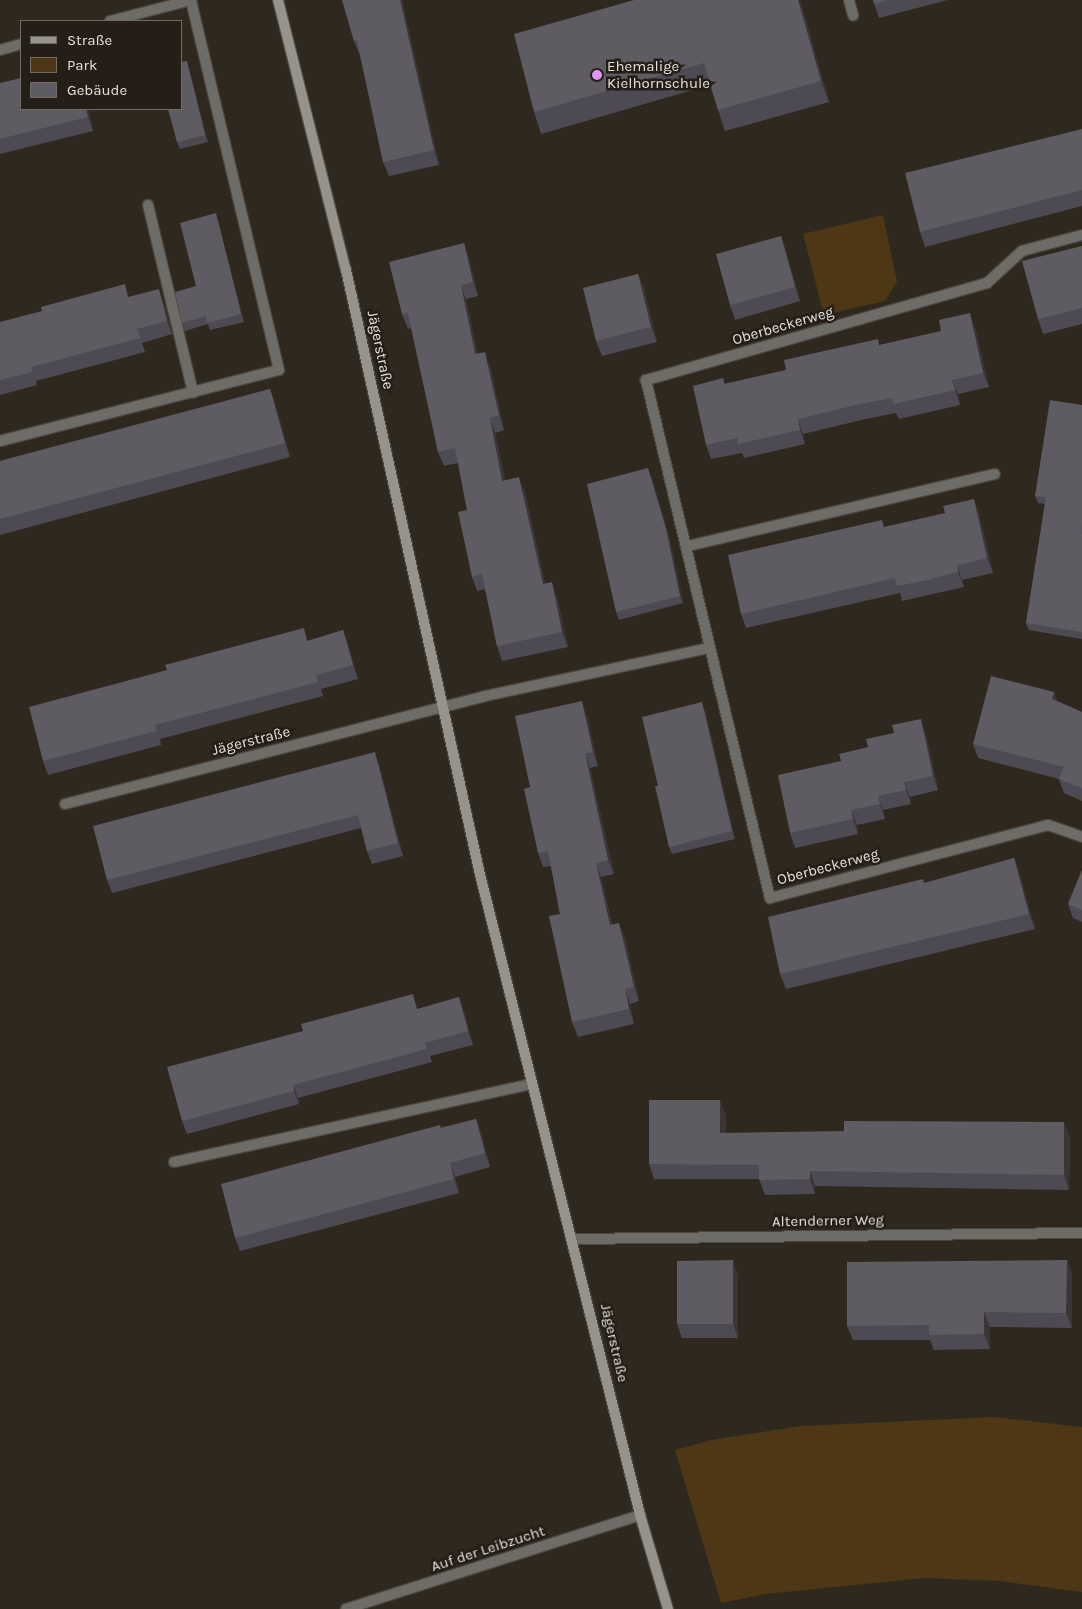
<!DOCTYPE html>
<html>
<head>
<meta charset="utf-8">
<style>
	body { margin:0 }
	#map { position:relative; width:1082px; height:1609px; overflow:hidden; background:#2e281f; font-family:Karla,sans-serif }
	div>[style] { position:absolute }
	.green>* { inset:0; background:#4e3714 }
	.roads { filter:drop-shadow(1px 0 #4b463d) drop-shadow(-1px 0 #4b463d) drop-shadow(0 1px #4b463d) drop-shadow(0 -1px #4b463d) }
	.lane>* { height:10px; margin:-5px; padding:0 5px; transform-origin:5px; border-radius:5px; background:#6e6c67 }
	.street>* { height:10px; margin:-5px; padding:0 5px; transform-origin:5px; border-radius:5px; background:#6e6c67 }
	.secondary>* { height:10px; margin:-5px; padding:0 5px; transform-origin:5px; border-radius:5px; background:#95938b }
	.wall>* { inset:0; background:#4d4a53 }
	.shaded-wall>* { inset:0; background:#3a3638 }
	.building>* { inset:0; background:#5e5b62 }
	.dots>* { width:14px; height:14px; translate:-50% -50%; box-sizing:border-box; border:2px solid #241e16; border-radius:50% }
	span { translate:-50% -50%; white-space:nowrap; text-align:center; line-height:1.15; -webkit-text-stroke:5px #241e16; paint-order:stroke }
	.poi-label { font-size:15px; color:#e5e1dc }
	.left { translate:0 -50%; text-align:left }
	.street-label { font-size:15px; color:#e5e1dc }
	.legend { position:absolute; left:20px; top:20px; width:162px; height:90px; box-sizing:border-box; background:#241e16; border:1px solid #716c65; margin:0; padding:6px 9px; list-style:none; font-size:15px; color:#e5e1dc }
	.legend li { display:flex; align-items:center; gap:10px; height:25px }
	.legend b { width:25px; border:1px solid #716c65 }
</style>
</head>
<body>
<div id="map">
	<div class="green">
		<i style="clip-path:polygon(883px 215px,897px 282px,885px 301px,824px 315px,803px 234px)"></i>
		<i style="clip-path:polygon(993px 1417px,1082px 1427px,1082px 1592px,999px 1581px,925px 1578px,765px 1594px,721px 1603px,675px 1450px,711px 1440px,801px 1426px)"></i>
	</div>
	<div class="roads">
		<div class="lane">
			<i style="left:849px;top:0;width:16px;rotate:75deg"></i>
		</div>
		<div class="street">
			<i style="left:110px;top:21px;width:84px;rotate:-14.5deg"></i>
			<i style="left:0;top:50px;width:22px;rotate:-16deg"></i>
			<i style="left:148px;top:205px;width:193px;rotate:76.5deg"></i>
			<i style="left:1082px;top:235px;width:62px;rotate:165.1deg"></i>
			<i style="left:1022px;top:251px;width:47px;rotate:137.6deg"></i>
			<i style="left:987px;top:283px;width:355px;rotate:164.1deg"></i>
			<i style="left:646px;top:380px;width:533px;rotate:76.54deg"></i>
			<i style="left:770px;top:898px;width:287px;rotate:-14.7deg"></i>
			<i style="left:1048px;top:825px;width:36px;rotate:19deg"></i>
			<i style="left:0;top:441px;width:288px;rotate:-14.3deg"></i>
			<i style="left:279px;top:370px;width:380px;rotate:-103.4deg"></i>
			<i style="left:688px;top:546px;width:315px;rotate:-13.2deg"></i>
			<i style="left:65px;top:804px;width:434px;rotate:-14.4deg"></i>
			<i style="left:485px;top:696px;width:228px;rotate:-12.1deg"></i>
			<i style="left:174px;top:1162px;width:365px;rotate:-12.3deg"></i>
			<i style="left:574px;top:1239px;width:508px;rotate:-0.68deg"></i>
			<i style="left:346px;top:1609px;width:309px;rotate:-17.7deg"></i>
		</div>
		<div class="secondary">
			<i style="left:278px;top:0;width:278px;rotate:75.9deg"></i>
			<i style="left:346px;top:270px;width:615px;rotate:77.5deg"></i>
			<i style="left:479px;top:870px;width:665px;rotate:75.98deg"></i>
			<i style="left:640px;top:1515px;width:98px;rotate:73.4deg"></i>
		</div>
	</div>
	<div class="wall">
		<i style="clip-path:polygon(342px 0,402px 0,439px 165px,389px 176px,383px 162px,360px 56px,354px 41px)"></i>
		<i style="clip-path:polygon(800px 0,829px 102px,725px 131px,718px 110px,710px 85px,541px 134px,534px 112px)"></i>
		<i style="clip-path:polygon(873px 0,948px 0,879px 18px)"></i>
		<i style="clip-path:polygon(189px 69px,208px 142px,180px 149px,177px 142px)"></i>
		<i style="clip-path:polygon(0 83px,21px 109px,88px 109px,93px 131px,0 154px)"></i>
		<i style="clip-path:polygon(1082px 129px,1082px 206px,925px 247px,920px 232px)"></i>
		<i style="clip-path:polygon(218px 221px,244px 322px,210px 330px,208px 324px,185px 331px,182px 323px,196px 286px)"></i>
		<i style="clip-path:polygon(781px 236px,786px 251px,800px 301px,735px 320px,730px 305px)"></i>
		<i style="clip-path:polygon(464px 243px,469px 258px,478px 296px,466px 299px,477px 353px,490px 366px,504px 430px,495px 433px,505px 480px,525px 492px,545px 584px,557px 597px,568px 647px,502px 661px,497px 646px,485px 589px,477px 591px,472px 577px,467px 510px,458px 463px,444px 466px,438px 452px,411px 328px,408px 329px,402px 314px)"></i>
		<i style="clip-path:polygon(1082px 246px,1082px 324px,1043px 334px,1038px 319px)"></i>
		<i style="clip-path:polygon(638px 274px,644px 289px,657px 342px,602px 356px,596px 341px)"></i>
		<i style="clip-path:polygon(130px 297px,164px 303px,172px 334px,142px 343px,145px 352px,36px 381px,37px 385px,0 395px,0 322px)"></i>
		<i style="clip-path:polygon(975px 328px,989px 387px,958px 394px,960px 405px,899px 419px,896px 413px,866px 419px,803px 434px,805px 444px,744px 458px,742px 453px,711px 459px,706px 445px,723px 378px,725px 384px,786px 370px,880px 345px)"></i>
		<i style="clip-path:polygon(270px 389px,275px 403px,290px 457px,0 535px,0 461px)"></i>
		<i style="clip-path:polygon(1082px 405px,1082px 639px,1029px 630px,1026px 623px,1045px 504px,1038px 503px,1035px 496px)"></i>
		<i style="clip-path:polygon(651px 476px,669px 536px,683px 603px,619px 620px,616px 612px)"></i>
		<i style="clip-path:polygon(979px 513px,993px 573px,962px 580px,964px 587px,902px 601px,900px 593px,746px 628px,741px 614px,885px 527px)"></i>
		<i style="clip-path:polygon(343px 630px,348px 644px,358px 679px,321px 689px,323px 696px,160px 739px,161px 745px,48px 775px,43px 761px,308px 641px)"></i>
		<i style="clip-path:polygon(1054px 692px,1057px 701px,1082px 712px,1082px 801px,1064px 793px,1059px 779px,978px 758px,973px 744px)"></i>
		<i style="clip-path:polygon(705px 710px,735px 839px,672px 854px,669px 847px,658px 786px)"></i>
		<i style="clip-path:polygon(587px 716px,598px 766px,590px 768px,614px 874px,601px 877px,612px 924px,625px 938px,639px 1001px,630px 1004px,634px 1024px,578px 1037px,572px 1022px,560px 914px,551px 866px,543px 867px,538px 853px,530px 787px)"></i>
		<i style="clip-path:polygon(926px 734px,938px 790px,910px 797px,911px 804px,883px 810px,885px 819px,857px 825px,858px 834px,795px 848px,790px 833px,841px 761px,868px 747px)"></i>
		<i style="clip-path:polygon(379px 765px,403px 856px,372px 864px,367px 851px,361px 828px,112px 893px,107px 880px)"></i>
		<i style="clip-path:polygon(1014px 858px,1019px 872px,1035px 929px,786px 989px,780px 974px,925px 883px)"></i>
		<i style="clip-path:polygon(1082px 870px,1082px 922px,1073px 918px,1068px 904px)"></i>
		<i style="clip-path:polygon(418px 1009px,464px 1011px,473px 1045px,430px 1056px,432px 1062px,298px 1098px,299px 1104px,187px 1134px,182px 1121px)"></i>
		<i style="clip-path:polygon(726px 1115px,726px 1133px,1070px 1137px,1069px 1190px,815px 1186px,815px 1194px,765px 1195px,759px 1179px,654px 1179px,649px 1164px)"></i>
		<i style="clip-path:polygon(476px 1119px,481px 1132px,490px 1167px,455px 1177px,459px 1193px,240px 1251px,235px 1238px,440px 1125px,441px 1128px)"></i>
		<i style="clip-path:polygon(1067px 1260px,1072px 1274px,1072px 1328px,990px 1327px,990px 1349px,934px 1350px,930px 1340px,853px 1340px,847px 1326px)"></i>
		<i style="clip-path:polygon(738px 1275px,738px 1338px,682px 1338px,677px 1324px)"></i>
	</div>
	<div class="shaded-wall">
		<i style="clip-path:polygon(400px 0,402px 0,439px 165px,434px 150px)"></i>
		<i style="clip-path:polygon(798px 0,800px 0,829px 102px,821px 81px)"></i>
		<i style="clip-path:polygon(187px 61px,189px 69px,208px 142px,205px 135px)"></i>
		<i style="clip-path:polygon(86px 109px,88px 109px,93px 131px,88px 117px)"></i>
		<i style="clip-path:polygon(216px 213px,218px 221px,244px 322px,241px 314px)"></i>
		<i style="clip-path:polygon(781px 236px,786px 251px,800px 301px,795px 287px)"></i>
		<i style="clip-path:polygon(464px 243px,469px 258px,478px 296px,473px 282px)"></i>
		<i style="clip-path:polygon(638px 274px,644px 289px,657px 342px,651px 327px)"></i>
		<i style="clip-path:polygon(461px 285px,466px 299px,480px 368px,475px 354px)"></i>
		<i style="clip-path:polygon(159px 289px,164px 303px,172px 334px,167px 321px)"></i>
		<i style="clip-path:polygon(970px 313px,975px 328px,989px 387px,983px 373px)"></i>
		<i style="clip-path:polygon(485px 352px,490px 366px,504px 430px,499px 415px)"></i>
		<i style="clip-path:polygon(952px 380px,958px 394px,960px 405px,955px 390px)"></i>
		<i style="clip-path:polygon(270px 389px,275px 403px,290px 457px,285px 443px)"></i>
		<i style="clip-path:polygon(490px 418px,495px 433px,508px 496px,502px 481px)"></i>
		<i style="clip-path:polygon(798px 419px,803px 434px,805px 444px,800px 430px)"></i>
		<i style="clip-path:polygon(648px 468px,669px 536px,683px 603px,680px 596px)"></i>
		<i style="clip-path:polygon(519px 477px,525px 492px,548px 599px,543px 584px)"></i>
		<i style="clip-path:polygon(974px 499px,979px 513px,993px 573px,987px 558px)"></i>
		<i style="clip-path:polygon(957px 565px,962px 580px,964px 587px,958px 572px)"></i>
		<i style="clip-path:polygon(552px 582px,557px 597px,568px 647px,562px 632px)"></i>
		<i style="clip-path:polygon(343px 630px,348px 644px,358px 679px,353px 665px)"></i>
		<i style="clip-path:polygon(1054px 692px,1059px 707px,1052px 699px)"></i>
		<i style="clip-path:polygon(582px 701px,587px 716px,598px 766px,593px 752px)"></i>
		<i style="clip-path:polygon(702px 702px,705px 710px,735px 839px,732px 831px)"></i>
		<i style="clip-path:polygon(921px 719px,926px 734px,938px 790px,933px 776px)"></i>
		<i style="clip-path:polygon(375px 752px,379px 765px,403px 856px,398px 843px)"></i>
		<i style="clip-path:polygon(585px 753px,590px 768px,614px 874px,608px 860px)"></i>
		<i style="clip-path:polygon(904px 782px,910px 797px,911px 804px,906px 790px)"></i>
		<i style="clip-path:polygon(878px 796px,883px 810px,885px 819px,880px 804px)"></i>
		<i style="clip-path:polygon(851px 810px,857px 825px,858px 834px,853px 819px)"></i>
		<i style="clip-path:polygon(1014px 858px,1019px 872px,1035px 929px,1029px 914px)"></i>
		<i style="clip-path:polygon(596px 863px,601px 877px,615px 940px,610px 925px)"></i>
		<i style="clip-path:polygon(619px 923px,625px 938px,639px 1001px,634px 987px)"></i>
		<i style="clip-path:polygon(625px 989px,630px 1004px,634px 1024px,629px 1009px)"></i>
		<i style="clip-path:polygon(459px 997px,464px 1011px,473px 1045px,468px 1031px)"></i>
		<i style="clip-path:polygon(293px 1085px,298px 1098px,299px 1104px,294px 1091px)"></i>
		<i style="clip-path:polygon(720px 1100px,726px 1115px,726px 1148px,720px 1133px)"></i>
		<i style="clip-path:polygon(476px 1119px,481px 1132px,490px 1167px,485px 1153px)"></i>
		<i style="clip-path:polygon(1064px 1122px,1070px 1137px,1069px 1190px,1064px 1175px)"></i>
		<i style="clip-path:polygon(450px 1163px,455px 1177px,459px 1193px,454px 1179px)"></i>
		<i style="clip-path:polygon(810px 1171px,815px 1186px,815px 1194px,810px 1179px)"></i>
		<i style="clip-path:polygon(733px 1260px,738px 1275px,738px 1338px,733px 1324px)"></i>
		<i style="clip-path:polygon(1067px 1260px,1072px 1274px,1072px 1328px,1066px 1313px)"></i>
		<i style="clip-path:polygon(984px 1312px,990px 1327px,990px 1349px,984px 1334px)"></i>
	</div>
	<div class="building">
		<i style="clip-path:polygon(342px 0,400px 0,434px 150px,383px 162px,357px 40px,354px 41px)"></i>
		<i style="clip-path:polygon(634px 0,798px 0,821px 81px,718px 110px,704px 63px,534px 112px,514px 34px)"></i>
		<i style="clip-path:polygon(873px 0,888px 0,874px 4px)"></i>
		<i style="clip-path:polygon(187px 61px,205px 135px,177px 142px,168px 109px,181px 109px,181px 62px)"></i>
		<i style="clip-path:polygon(21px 78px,21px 109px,86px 109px,88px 117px,0 139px,0 83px)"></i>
		<i style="clip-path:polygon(1082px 129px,1082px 190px,920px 232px,905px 173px)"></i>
		<i style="clip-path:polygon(216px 213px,241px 314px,207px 323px,206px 316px,182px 323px,175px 292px,196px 286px,180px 223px)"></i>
		<i style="clip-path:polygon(781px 236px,795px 287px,730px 305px,716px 254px)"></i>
		<i style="clip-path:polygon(464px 243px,473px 282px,461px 285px,475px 354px,485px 352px,492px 385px,499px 415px,490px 418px,502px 481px,519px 477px,543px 584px,552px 582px,562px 632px,497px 646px,482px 574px,472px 577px,458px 512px,467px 510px,455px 448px,438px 452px,408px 313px,402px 314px,389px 262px)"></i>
		<i style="clip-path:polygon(1082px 246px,1082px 308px,1038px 319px,1022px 261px)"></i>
		<i style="clip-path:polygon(638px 274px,651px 327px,596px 341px,583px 288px)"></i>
		<i style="clip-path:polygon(125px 284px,128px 297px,159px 289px,167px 321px,137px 329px,140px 338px,31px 367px,32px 372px,0 380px,0 322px,42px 311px,41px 307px)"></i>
		<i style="clip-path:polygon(970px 313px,983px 373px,952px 380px,955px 390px,893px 404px,892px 398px,860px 404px,798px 419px,800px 430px,738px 444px,737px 438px,706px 445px,693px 386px,723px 378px,724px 384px,786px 370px,784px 360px,815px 353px,878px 339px,879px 345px,941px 331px,939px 320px)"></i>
		<i style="clip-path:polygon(270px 389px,285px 443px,0 519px,0 461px)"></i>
		<i style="clip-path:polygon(1050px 400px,1082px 405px,1082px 526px,1081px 534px,1082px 534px,1082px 632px,1026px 623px,1046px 497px,1035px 496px)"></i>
		<i style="clip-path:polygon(648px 468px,666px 529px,680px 596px,616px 612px,587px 484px)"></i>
		<i style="clip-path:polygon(974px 499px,987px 558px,957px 565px,958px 572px,928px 580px,897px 586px,895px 578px,741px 614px,728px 555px,882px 520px,884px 527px,945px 513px,943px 506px)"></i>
		<i style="clip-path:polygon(304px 628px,307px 641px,343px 630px,353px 665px,316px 675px,318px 682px,155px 725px,156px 731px,43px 761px,29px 707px,167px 670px,165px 665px)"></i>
		<i style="clip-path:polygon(991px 676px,1054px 692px,1052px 699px,1082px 712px,1082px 788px,1059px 779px,1064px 767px,973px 744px)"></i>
		<i style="clip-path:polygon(582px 701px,593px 752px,585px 753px,608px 860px,596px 863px,610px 925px,619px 923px,634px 987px,625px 989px,629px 1009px,572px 1022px,549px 916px,560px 914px,548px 851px,538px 853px,524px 789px,530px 787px,515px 716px)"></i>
		<i style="clip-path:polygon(702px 702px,732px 831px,669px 847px,655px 786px,658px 786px,642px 717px)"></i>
		<i style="clip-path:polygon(921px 719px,933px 776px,904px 782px,906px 790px,878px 796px,880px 804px,851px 810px,853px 819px,790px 833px,778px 775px,841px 761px,839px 754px,868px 747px,866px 739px,894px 733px,892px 725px)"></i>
		<i style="clip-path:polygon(375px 752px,398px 843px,367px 851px,358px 815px,107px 880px,93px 826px)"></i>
		<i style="clip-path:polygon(1014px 858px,1029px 914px,780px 974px,768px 917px,923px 879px,924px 883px)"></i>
		<i style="clip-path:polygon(1082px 870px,1082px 910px,1068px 904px)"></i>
		<i style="clip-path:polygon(413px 994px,417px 1009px,459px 997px,468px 1031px,425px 1043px,427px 1049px,293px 1085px,294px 1091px,182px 1121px,167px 1067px,303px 1031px,301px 1024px)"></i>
		<i style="clip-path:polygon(649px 1100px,720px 1100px,720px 1133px,844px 1131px,844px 1121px,1064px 1122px,1064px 1175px,810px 1171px,810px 1179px,759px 1180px,759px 1165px,649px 1164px)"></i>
		<i style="clip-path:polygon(476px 1119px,485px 1153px,450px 1163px,454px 1179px,235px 1238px,221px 1184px,440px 1125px,440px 1128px)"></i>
		<i style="clip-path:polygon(733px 1260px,733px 1324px,677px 1324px,677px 1261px)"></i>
		<i style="clip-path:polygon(1067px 1260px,1066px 1313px,984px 1312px,984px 1334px,929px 1335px,929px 1325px,847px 1326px,847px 1262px)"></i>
	</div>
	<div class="dots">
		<i style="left:597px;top:75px;background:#de98f3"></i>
	</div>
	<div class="poi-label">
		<span class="left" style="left:607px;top:75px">Ehemalige<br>Kielhornschule</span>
	</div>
	<div class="street-label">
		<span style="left:783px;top:326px;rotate:-16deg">Oberbeckerweg</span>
		<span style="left:380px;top:350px;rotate:78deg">Jägerstraße</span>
		<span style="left:251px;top:741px;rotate:-14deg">Jägerstraße</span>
		<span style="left:828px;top:867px;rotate:-15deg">Oberbeckerweg</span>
		<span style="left:828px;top:1221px;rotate:-1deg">Altenderner Weg</span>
		<span style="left:614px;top:1343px;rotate:77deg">Jägerstraße</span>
		<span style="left:488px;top:1549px;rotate:-18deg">Auf der Leibzucht</span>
	</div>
	<ul class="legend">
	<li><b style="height:6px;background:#95938b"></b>Straße</li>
	<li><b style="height:14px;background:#4e3714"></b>Park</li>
	<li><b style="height:14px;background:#5e5b62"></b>Gebäude</li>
	</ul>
</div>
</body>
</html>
